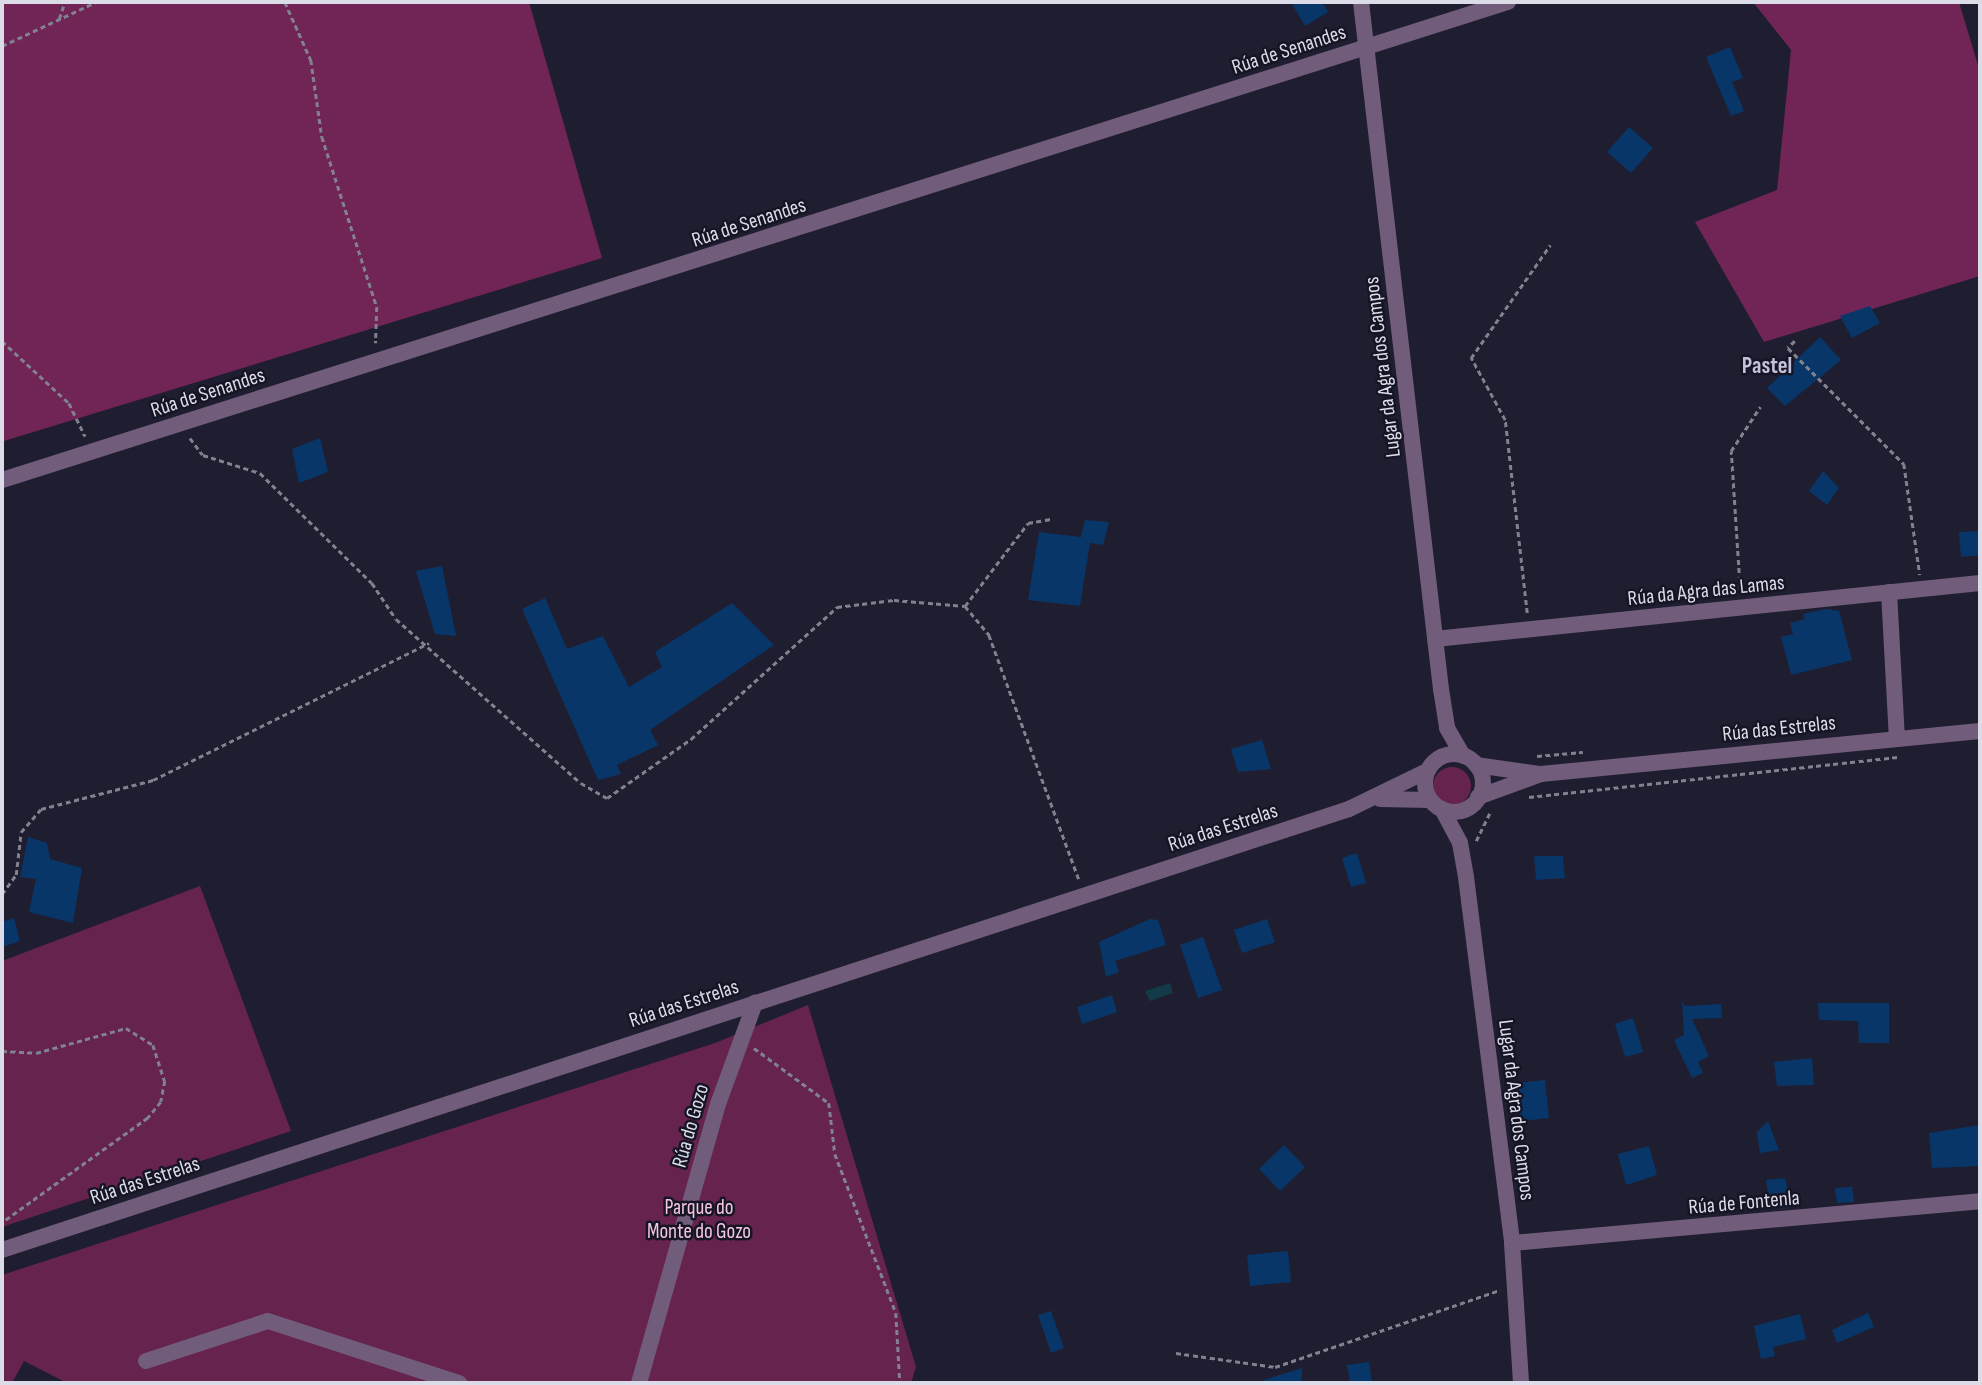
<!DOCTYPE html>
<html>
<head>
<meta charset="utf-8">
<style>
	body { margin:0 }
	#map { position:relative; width:1982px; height:1385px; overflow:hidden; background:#1f1e30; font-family:"Sofia Sans Condensed",sans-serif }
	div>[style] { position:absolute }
	.green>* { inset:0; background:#65234e }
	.round { border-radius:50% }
	.forest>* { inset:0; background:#712456 }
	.water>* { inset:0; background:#133a48 }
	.building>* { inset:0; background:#093668 }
	.path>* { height:2.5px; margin-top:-1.25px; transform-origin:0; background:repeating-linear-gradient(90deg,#818190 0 5px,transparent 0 8.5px) }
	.minor>* { height:16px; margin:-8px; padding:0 8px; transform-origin:8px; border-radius:8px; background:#715c7c }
	.minor>.ring { margin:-8px; padding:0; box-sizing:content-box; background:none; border:16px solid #715c7c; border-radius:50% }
	span { translate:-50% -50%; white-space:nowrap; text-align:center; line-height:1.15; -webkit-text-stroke:5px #161526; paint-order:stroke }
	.street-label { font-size:21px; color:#dcdce8 }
	.park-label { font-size:21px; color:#f4c6df }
	.neighbourhood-label { font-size:23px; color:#c2c3db; font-weight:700 }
	.frame { position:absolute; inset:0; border:4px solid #dcdce8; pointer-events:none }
</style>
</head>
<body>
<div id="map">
	<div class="green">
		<i class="round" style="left:1433px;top:767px;width:38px;height:38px"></i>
		<i style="clip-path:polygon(200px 886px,291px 1131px,2px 1227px,2px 961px)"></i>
		<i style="clip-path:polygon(808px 1005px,916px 1367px,911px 1383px,67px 1383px,24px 1361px,12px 1383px,2px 1383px,2px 1275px,715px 1043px)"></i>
	</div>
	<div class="forest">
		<i style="clip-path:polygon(2px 2px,529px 2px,602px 258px,4px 441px)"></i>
		<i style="clip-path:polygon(1753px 2px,1959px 2px,1980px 72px,1980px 276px,1764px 342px,1695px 222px,1777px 190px,1791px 50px)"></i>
	</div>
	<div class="water">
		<i style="clip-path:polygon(1170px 983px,1173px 993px,1150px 1001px,1145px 991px)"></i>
	</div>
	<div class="building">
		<i style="clip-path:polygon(1291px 2px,1322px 2px,1328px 12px,1305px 26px)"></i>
		<i style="clip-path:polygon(1730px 47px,1743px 78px,1732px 82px,1744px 111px,1731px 116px,1706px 57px)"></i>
		<i style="clip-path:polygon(1629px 127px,1653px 148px,1631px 173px,1607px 152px)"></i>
		<i style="clip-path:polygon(1870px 306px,1880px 323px,1852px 338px,1840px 316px)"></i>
		<i style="clip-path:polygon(1820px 337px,1841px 360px,1785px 406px,1767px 388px)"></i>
		<i style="clip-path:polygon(320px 438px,328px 472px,299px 483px,292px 449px)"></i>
		<i style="clip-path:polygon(1823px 471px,1839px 488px,1827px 505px,1809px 491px)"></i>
		<i style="clip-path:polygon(1085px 520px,1109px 522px,1103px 545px,1090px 543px,1080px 606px,1028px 600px,1039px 532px,1081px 537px)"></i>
		<i style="clip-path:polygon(1980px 531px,1980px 555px,1961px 557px,1959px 532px)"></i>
		<i style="clip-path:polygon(442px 566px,456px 636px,435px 634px,416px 571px)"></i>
		<i style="clip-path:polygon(545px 598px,567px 649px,603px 636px,629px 687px,662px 667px,655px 652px,732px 603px,774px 645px,650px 730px,658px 745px,617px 765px,621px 774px,598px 780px,522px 609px)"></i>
		<i style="clip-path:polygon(1826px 609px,1839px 611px,1852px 660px,1791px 675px,1781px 637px,1793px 634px,1790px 623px,1805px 619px,1803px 614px)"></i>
		<i style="clip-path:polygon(1262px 740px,1271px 769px,1238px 772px,1231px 749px)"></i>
		<i style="clip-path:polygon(28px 837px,47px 843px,50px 859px,82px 868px,73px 923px,29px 912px,36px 879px,20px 877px)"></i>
		<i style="clip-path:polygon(1357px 853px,1366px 883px,1351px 887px,1342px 858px)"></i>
		<i style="clip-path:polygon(1534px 856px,1563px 856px,1565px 878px,1536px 880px)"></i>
		<i style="clip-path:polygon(14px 918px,20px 941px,2px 947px,2px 922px)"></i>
		<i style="clip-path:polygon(1150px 919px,1158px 920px,1166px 945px,1115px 961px,1119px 972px,1106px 977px,1099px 942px)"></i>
		<i style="clip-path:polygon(1267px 919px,1275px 942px,1242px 953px,1234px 930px)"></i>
		<i style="clip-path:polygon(1203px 937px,1222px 990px,1198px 998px,1180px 945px)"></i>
		<i style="clip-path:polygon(1112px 995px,1117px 1012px,1082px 1024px,1077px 1007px)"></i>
		<i style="clip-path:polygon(1682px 1001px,1685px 1006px,1721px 1004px,1722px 1018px,1692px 1019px,1709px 1056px,1698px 1062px,1703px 1073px,1692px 1078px,1674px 1040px,1684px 1035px)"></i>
		<i style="clip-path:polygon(1818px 1003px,1889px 1003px,1889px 1043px,1859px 1043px,1858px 1021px,1819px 1020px)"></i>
		<i style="clip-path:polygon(1633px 1018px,1643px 1052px,1625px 1057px,1615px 1024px)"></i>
		<i style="clip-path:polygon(1812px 1058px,1814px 1085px,1777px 1086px,1774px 1062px)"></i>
		<i style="clip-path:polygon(1545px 1080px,1549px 1118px,1521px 1121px,1516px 1083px)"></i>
		<i style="clip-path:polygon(1768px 1121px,1779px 1150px,1760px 1153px,1757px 1132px)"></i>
		<i style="clip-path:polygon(1980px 1125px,1980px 1166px,1932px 1168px,1929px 1133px)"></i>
		<i style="clip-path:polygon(1284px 1145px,1305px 1167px,1280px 1191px,1259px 1169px)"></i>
		<i style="clip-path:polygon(1649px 1146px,1657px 1175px,1626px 1185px,1618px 1154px)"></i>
		<i style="clip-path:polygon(1785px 1178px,1792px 1207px,1770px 1209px,1766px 1180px)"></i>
		<i style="clip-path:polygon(1852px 1187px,1854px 1202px,1837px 1203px,1835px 1188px)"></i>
		<i style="clip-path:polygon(1288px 1251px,1291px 1282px,1250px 1286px,1247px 1255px)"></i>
		<i style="clip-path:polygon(1051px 1311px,1064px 1348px,1051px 1353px,1038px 1315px)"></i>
		<i style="clip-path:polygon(1868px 1313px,1874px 1327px,1837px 1343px,1832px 1330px)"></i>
		<i style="clip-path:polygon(1800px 1314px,1806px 1339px,1773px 1347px,1775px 1356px,1761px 1359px,1754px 1326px)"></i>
		<i style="clip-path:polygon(1369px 1362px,1372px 1383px,1350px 1383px,1347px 1365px)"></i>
		<i style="clip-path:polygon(1302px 1368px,1301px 1383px,1264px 1383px,1264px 1380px)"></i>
	</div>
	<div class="path">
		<i style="left:285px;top:2px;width:64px;rotate:65.9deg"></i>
		<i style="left:311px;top:60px;width:78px;rotate:81.9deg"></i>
		<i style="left:322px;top:137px;width:179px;rotate:72.1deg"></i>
		<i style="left:377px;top:307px;width:36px;rotate:92deg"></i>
		<i style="left:59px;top:19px;width:18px;rotate:-71deg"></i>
		<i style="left:2px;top:46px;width:104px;rotate:-25.1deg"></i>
		<i style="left:2px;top:341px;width:91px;rotate:42.8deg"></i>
		<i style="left:69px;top:403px;width:37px;rotate:64deg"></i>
		<i style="left:1795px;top:341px;width:10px;rotate:135deg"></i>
		<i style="left:1788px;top:348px;width:164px;rotate:45deg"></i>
		<i style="left:1904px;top:464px;width:112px;rotate:81.8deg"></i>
		<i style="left:190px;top:438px;width:21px;rotate:53deg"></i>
		<i style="left:203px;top:455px;width:60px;rotate:17.5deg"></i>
		<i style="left:260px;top:473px;width:157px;rotate:44.5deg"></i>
		<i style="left:372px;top:583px;width:43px;rotate:56.3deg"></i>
		<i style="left:396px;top:619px;width:247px;rotate:41.6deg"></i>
		<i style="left:581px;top:783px;width:30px;rotate:30deg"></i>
		<i style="left:607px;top:798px;width:103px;rotate:-35.1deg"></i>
		<i style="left:691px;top:739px;width:197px;rotate:-42.1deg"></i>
		<i style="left:837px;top:607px;width:57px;rotate:-7deg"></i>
		<i style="left:894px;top:600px;width:71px;rotate:4.8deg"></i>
		<i style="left:965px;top:606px;width:38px;rotate:50deg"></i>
		<i style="left:989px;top:635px;width:260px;rotate:69.8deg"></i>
		<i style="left:1740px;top:590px;width:139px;rotate:-93.7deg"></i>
		<i style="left:1731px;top:451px;width:53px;rotate:-56.6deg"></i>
		<i style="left:965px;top:606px;width:104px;rotate:-52.8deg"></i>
		<i style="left:1028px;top:523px;width:23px;rotate:-10deg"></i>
		<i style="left:1527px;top:613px;width:194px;rotate:-96.5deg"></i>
		<i style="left:1505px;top:420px;width:71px;rotate:-118.7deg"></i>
		<i style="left:1471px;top:358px;width:138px;rotate:-55deg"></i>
		<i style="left:1537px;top:756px;width:46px;rotate:-5deg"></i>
		<i style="left:1529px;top:797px;width:371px;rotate:-6.2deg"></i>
		<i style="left:1476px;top:841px;width:34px;rotate:-64deg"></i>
		<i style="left:2px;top:894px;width:24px;rotate:-54deg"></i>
		<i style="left:16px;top:875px;width:43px;rotate:-83.4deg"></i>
		<i style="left:21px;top:832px;width:30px;rotate:-49deg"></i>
		<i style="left:41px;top:809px;width:116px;rotate:-14.5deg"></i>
		<i style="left:153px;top:780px;width:308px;rotate:-26.4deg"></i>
		<i style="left:754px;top:1048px;width:93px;rotate:36.3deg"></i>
		<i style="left:829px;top:1103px;width:51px;rotate:83.3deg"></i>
		<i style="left:835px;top:1154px;width:170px;rotate:69deg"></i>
		<i style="left:896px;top:1313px;width:70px;rotate:86.7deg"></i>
		<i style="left:2px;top:1051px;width:34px;rotate:3deg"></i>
		<i style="left:36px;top:1053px;width:93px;rotate:-15.5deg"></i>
		<i style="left:126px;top:1028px;width:32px;rotate:32deg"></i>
		<i style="left:153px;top:1045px;width:38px;rotate:72deg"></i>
		<i style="left:165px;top:1081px;width:21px;rotate:101deg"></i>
		<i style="left:161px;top:1102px;width:21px;rotate:129deg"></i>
		<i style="left:148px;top:1118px;width:180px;rotate:144.3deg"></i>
		<i style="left:1176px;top:1353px;width:100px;rotate:8deg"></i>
		<i style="left:1275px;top:1367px;width:238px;rotate:-18.9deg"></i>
	</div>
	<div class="minor">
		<i style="left:1361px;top:2px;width:692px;rotate:83.36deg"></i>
		<i style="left:1441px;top:689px;width:39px;rotate:81deg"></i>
		<i style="left:1447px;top:728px;width:32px;rotate:60deg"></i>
		<i style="left:2px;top:480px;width:1580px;rotate:-17.61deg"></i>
		<i style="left:1889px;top:592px;width:147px;rotate:86.9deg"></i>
		<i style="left:1435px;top:639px;width:548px;rotate:-5.87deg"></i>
		<i class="ring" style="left:1425px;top:754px;width:42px;height:42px"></i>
		<i style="left:1476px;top:765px;width:64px;rotate:8.1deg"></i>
		<i style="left:1478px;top:797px;width:67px;rotate:-20.1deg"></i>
		<i style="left:1541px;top:774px;width:441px;rotate:-5.6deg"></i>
		<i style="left:1380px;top:799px;width:50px;rotate:1.1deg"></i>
		<i style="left:1442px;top:809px;width:38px;rotate:62deg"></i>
		<i style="left:1460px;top:843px;width:35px;rotate:80deg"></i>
		<i style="left:1466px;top:877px;width:369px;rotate:82.8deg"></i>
		<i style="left:1512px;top:1243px;width:140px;rotate:86.3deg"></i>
		<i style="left:1512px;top:1243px;width:470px;rotate:-5.1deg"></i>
		<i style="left:2px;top:1250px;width:1417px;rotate:-18.13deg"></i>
		<i style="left:1349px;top:809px;width:87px;rotate:-26deg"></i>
		<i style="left:146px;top:1361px;width:128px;rotate:-18.2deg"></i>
		<i style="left:268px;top:1321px;width:201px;rotate:18deg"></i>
		<i style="left:639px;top:1383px;width:290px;rotate:-74.2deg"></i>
		<i style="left:718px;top:1104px;width:108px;rotate:-69.9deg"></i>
	</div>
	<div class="street-label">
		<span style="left:1289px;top:50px;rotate:-18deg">Rúa de Senandes</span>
		<span style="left:749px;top:223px;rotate:-18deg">Rúa de Senandes</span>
		<span style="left:1383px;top:367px;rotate:-97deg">Lugar da Agra dos Campos</span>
		<span style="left:208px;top:393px;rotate:-18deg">Rúa de Senandes</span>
		<span style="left:1706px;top:591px;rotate:-6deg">Rúa da Agra das Lamas</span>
		<span style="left:1779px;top:729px;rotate:-6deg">Rúa das Estrelas</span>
		<span style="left:1223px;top:828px;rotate:-18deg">Rúa das Estrelas</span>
		<span style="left:684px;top:1004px;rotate:-18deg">Rúa das Estrelas</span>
		<span style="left:1516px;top:1110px;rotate:83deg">Lugar da Agra dos Campos</span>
		<span style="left:691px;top:1126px;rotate:-74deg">Rúa do Gozo</span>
		<span style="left:145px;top:1181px;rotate:-18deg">Rúa das Estrelas</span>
		<span style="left:1744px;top:1203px;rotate:-5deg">Rúa de Fontenla</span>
	</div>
	<div class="park-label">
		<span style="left:699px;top:1220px">Parque do<br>Monte do Gozo</span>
	</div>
	<div class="neighbourhood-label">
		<span style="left:1767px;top:366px">Pastel</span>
	</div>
	<div class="frame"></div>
</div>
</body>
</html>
